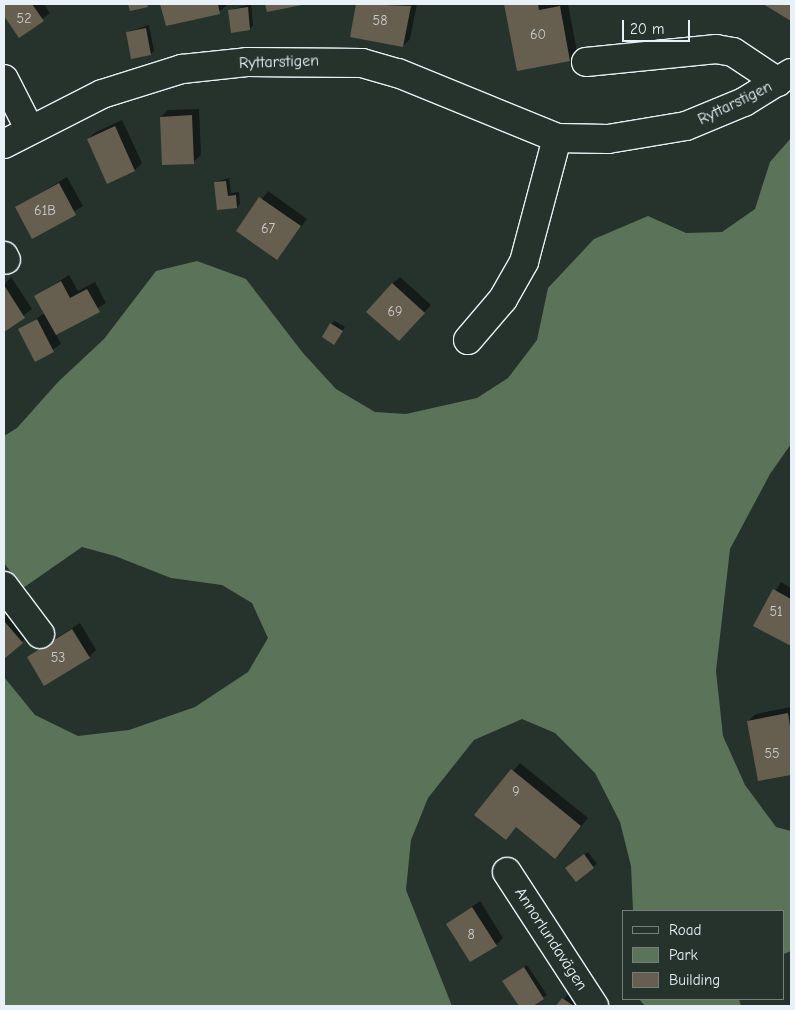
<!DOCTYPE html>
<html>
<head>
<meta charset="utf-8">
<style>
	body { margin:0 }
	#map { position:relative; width:795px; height:1010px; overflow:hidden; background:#26332d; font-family:"Comic Neue",sans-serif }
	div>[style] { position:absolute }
	.green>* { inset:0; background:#5b7358 }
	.shadow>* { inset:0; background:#0007 }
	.building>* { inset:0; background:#665f4f }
	.roads { filter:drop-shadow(1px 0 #e8f1f8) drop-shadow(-1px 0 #e8f1f8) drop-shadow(0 1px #e8f1f8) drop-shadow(0 -1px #e8f1f8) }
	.minor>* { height:28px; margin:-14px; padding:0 14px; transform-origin:14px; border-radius:14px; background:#26332d }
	span { translate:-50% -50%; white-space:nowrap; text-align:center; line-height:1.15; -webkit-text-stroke:4px #26332d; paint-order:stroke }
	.number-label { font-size:14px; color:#c8ccce }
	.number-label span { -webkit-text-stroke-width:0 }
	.street-label { font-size:16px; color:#e8f1f8 }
	.frame { position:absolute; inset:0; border:5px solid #e8f1f8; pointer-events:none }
	.legend { position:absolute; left:622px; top:910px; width:162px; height:90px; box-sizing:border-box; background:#26332d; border:1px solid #747f7e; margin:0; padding:6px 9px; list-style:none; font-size:15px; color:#e8f1f8 }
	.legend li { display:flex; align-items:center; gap:10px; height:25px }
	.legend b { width:25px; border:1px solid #747f7e }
	.scale { position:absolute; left:622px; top:20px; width:68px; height:22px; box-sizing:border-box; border:2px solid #e8f1f8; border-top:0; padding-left:6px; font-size:15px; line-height:18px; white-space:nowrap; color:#e8f1f8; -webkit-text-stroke:4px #26332d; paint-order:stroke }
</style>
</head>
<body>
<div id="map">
	<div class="green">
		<i style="clip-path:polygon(791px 138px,791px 444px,770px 474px,730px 549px,716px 671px,723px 736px,745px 785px,776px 827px,791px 831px,791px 951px,784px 954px,784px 911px,633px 911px,631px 866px,620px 822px,595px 773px,555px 733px,522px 719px,474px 740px,428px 798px,411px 840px,406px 890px,452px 1006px,4px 1006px,4px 677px,35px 715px,78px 736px,129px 730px,195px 707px,248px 672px,268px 638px,252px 603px,222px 585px,171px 578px,115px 556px,82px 547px,23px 588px,4px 563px,4px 436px,17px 428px,58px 382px,104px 339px,156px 271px,197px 261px,246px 279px,303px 353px,336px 389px,375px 412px,406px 414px,477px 398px,508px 378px,537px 340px,548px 288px,594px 239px,648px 216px,686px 233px,722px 232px,755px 209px,770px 162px)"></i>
		<i style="clip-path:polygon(639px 999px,739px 999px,741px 1006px,645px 1006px)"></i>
	</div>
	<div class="shadow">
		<i style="clip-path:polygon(4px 4px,44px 4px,50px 13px,19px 37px,4px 14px)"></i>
		<i style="clip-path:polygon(162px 4px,226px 4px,227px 5px,219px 12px,167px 25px)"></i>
		<i style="clip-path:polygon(251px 4px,253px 26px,250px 29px,230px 10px)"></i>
		<i style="clip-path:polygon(357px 4px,417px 4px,410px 39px,403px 46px,351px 36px)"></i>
		<i style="clip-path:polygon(506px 4px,568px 4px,577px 52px,570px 60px,518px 70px)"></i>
		<i style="clip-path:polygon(149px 25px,154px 51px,151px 54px,127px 32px)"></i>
		<i style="clip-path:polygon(199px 109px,201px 155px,193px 162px,161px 117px,168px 110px)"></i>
		<i style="clip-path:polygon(122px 120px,142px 163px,135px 170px,88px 139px,96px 132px)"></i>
		<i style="clip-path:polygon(67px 177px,83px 206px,32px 237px,16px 208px)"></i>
		<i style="clip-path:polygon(229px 178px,231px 193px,239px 192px,240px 204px,237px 207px,215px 182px)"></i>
		<i style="clip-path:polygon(268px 191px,307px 219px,277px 258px,238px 230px)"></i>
		<i style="clip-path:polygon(69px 275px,78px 291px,95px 282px,106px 303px,56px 334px,61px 344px,36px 360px,20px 329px,45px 313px,36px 296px)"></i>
		<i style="clip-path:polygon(11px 277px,32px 309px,4px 330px,4px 285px)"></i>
		<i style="clip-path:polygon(400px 277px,431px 305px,406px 332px,392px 284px)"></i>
		<i style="clip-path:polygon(335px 321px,345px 327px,334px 343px,331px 324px)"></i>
		<i style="clip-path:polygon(781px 582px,791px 588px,791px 644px,755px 625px)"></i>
		<i style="clip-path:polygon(10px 612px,29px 635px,4px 657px,4px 617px)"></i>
		<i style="clip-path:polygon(80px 623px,96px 650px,89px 657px,28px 657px)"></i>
		<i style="clip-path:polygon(791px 707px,791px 774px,759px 780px,748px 721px,756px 714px)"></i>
		<i style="clip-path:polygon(520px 763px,588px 818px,562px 850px,517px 826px,506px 839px,476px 815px)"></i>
		<i style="clip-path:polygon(588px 852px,597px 864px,576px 880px,570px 865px)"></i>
		<i style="clip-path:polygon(480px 901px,503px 938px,496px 945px,448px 924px)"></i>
		<i style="clip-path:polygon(527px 965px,547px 995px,531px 1006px,520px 1006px,504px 981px)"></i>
		<i style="clip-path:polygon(567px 995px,581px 1006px,558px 1006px)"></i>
	</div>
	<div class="building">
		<i style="clip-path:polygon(4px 4px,32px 4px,44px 21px,19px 38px,4px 16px)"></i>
		<i style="clip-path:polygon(128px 4px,147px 4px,148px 7px,130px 11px)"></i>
		<i style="clip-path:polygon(160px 4px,218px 4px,220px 14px,166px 26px)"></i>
		<i style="clip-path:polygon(265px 4px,302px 4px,302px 5px,267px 12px)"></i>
		<i style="clip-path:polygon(356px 4px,411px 6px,403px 47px,350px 37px)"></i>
		<i style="clip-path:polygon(504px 4px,538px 4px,539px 10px,560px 6px,570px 61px,517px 71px)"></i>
		<i style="clip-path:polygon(763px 4px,791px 4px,791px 21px)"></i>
		<i style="clip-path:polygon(248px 7px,250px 30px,231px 33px,228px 10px)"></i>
		<i style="clip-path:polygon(146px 28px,151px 55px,131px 59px,126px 32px)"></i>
		<i style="clip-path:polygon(192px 115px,194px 164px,162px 165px,160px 117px)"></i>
		<i style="clip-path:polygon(115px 126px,135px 171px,107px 184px,87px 139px)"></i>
		<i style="clip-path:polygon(226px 181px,228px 196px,236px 195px,237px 208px,217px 210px,214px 182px)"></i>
		<i style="clip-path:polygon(59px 183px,76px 215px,32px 239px,15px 207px)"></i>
		<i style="clip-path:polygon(259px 197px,301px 226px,277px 260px,236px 231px)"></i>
		<i style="clip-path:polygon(61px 281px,70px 298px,87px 289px,100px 312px,56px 335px,34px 296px)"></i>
		<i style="clip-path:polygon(392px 283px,425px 313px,399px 341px,366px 312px)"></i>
		<i style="clip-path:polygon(4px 285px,25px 318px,4px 332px)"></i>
		<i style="clip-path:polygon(37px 319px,54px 352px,35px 362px,18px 329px)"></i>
		<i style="clip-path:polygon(330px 323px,343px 331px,334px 345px,322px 337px)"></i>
		<i style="clip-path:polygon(773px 589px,791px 599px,791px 646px,753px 626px)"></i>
		<i style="clip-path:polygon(4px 621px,23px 643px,4px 659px)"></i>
		<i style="clip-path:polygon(72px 629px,90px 658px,44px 686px,27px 657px)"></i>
		<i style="clip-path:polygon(788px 713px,791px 733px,791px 775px,758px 781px,747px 721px)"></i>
		<i style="clip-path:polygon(511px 769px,581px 826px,555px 859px,516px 827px,506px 840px,474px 815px)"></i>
		<i style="clip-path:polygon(584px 854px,594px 868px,576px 882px,565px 868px)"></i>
		<i style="clip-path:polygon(472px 907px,497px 946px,470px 962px,446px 924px)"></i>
		<i style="clip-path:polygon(524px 967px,544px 999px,533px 1006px,519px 1006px,502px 981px)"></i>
		<i style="clip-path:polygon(562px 998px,574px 1006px,556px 1006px)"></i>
	</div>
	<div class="roads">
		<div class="minor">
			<i style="left:586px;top:62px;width:131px;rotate:-5.7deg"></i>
			<i style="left:716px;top:49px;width:17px;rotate:10deg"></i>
			<i style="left:733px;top:52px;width:54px;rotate:33.7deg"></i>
			<i style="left:4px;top:79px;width:57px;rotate:63deg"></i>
			<i style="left:4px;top:144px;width:110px;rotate:-27deg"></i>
			<i style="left:102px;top:94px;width:84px;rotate:-17.4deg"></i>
			<i style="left:182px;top:69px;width:65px;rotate:-6.1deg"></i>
			<i style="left:247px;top:62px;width:115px;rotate:0.5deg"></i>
			<i style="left:362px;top:63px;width:37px;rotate:16deg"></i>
			<i style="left:398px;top:73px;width:172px;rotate:22.2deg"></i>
			<i style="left:557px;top:138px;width:51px;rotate:1.1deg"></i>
			<i style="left:608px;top:139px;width:79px;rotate:-9.5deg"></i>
			<i style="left:686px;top:126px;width:63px;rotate:-22.5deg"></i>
			<i style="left:744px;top:102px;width:55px;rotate:-31.7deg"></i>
			<i style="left:4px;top:256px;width:4px;rotate:63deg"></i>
			<i style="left:468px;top:340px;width:54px;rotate:-49.5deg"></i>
			<i style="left:503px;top:299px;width:43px;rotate:-60.4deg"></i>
			<i style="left:524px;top:262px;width:128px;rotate:-75.1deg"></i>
			<i style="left:4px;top:586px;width:60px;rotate:53.1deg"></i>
			<i style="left:507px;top:872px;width:160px;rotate:57deg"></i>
		</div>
	</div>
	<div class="number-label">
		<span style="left:24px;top:19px">52</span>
		<span style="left:380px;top:21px">58</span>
		<span style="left:538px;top:35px">60</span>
		<span style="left:45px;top:211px">61B</span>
		<span style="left:268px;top:229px">67</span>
		<span style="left:395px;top:312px">69</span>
		<span style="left:776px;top:612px">51</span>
		<span style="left:58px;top:658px">53</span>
		<span style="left:772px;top:754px">55</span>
		<span style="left:516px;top:792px">9</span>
		<span style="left:471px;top:935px">8</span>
	</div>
	<div class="street-label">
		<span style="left:279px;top:62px;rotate:-2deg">Ryttarstigen</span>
		<span style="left:735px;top:103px;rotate:-26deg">Ryttarstigen</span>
		<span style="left:551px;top:939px;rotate:57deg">Annorlundavägen</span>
	</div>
	<div class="frame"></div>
	<ul class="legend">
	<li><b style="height:6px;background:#26332d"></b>Road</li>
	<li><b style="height:14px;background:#5b7358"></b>Park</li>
	<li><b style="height:14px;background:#665f4f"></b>Building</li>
	</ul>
	<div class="scale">20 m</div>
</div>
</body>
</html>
